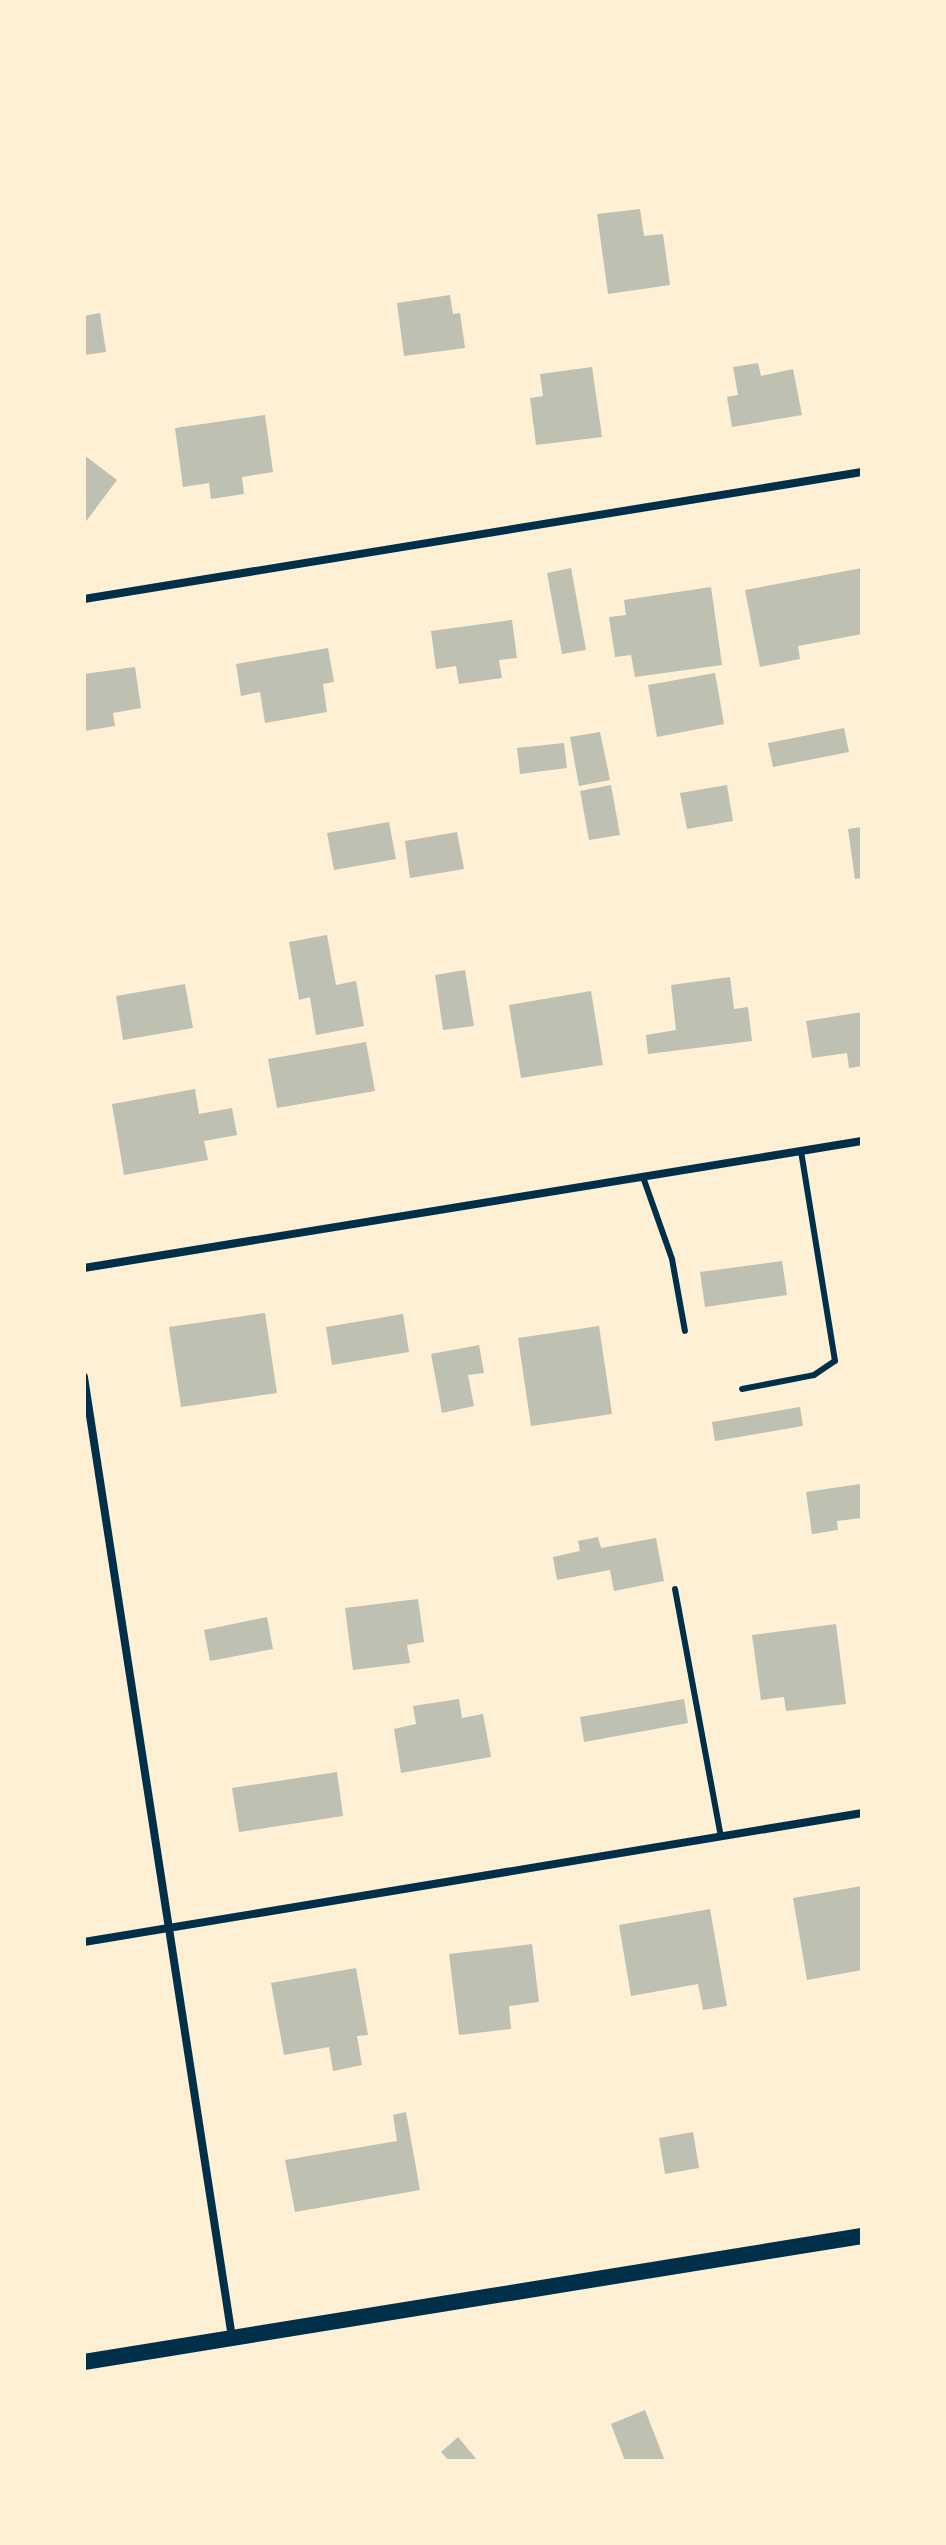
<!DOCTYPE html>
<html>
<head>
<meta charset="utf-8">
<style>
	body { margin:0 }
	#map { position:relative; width:946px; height:2545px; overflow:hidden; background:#fdf0d5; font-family:Arial,sans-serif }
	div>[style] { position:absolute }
	.building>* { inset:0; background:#bec0b2 }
	.service>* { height:6px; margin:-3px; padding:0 3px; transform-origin:3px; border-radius:3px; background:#003049 }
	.minor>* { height:8px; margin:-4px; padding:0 4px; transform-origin:4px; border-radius:4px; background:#003049 }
	.secondary>* { height:16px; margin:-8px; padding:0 8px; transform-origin:8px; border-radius:8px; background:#003049 }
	span { translate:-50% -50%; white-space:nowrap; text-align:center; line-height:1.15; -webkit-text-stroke:6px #fdf0d5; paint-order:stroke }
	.frame { position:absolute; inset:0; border:86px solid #fdf0d5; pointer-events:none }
</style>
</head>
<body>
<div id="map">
	<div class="building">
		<i style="clip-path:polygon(640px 209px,644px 236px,663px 234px,670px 285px,608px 294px,597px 214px)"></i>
		<i style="clip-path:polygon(450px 295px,453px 314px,460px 313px,465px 348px,404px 356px,397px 303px)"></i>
		<i style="clip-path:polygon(100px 313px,106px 352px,84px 355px,84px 316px)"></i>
		<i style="clip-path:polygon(758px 363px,761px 376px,793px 369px,802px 415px,732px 427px,727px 397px,738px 395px,733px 367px)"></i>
		<i style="clip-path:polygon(592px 367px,602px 437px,536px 445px,530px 398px,543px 396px,540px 374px)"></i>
		<i style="clip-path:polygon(265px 415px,273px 472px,242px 477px,244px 494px,211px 499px,209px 483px,183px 487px,175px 428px)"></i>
		<i style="clip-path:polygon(84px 455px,117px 480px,84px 524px)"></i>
		<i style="clip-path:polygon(571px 568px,586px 650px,562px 654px,547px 573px)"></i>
		<i style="clip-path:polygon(862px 568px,862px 634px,798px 646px,800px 659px,760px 667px,745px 590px)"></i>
		<i style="clip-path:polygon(711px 587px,722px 665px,635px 677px,631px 655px,615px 657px,609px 617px,626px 615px,624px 600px)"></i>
		<i style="clip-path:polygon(512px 620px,517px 658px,499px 660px,502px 678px,459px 684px,456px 666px,436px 669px,431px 631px)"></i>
		<i style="clip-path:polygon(328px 648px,334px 682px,323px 684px,327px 712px,265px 723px,260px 692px,241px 696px,236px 664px)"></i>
		<i style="clip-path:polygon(135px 667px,141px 708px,113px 713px,115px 726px,84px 731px,84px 674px)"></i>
		<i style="clip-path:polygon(715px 673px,724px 724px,657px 737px,648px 685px)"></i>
		<i style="clip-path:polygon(844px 728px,849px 752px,773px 767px,768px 743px)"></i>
		<i style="clip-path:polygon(600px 732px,610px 780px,579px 786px,570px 737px)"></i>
		<i style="clip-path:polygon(564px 743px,567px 768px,520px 774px,517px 748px)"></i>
		<i style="clip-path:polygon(611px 785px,620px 835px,589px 840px,580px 791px)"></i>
		<i style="clip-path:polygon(727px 785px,733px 821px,687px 829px,680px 793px)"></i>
		<i style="clip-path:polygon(389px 822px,396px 859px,334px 870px,327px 833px)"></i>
		<i style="clip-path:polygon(862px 827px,862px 878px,855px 879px,848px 829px)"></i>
		<i style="clip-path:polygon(457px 832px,464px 869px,410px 878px,405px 841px)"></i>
		<i style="clip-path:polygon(327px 935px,336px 985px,356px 981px,364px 1026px,316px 1035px,310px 997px,299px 1000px,289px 942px)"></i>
		<i style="clip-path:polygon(465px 970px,474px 1026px,443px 1030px,435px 975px)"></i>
		<i style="clip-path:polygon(730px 977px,734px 1009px,748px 1007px,752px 1041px,648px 1054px,646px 1035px,676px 1030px,671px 985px)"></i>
		<i style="clip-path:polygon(185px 984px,193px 1028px,123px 1040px,116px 996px)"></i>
		<i style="clip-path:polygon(591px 991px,603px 1065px,521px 1078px,509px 1005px)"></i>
		<i style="clip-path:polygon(862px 1012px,862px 1066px,849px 1068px,847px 1053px,812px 1058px,806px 1021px)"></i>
		<i style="clip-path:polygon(366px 1042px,375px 1091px,277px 1108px,268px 1059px)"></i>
		<i style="clip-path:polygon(195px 1089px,199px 1114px,232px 1108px,237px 1135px,204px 1141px,208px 1160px,124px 1175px,112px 1104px)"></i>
		<i style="clip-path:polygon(782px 1261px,787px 1295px,705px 1307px,700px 1272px)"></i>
		<i style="clip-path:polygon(265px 1313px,277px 1393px,181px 1407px,169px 1327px)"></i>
		<i style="clip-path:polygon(403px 1314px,409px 1352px,332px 1365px,326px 1327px)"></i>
		<i style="clip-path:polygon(599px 1326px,612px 1414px,531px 1426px,518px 1338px)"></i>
		<i style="clip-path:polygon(479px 1345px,484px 1373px,468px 1375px,474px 1406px,442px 1413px,431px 1354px)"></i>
		<i style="clip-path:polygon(800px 1407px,803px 1426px,715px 1441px,712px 1422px)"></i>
		<i style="clip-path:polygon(860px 1484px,862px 1518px,837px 1521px,838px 1530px,812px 1534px,806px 1492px)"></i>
		<i style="clip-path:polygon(598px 1537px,601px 1548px,656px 1538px,664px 1581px,614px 1591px,610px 1570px,557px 1580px,553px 1557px,580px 1551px,578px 1541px)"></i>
		<i style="clip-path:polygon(418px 1599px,424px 1642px,407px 1645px,410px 1663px,353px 1670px,345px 1608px)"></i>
		<i style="clip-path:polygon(267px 1617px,273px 1649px,210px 1661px,204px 1630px)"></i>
		<i style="clip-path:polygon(836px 1624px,846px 1704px,786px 1711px,784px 1697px,761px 1700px,752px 1635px)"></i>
		<i style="clip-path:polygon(459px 1699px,462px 1718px,483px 1714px,491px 1757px,401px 1773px,394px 1729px,416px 1724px,413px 1706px)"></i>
		<i style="clip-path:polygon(684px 1699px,688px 1723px,584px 1742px,580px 1717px)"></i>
		<i style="clip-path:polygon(337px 1772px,343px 1816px,239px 1832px,232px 1788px)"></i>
		<i style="clip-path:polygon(862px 1886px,862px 1970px,807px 1980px,793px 1898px)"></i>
		<i style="clip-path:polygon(710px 1909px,727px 2006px,703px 2010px,698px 1984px,631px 1996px,619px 1925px)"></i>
		<i style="clip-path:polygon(532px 1944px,539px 2002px,509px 2006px,511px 2029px,459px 2035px,449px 1954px)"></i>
		<i style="clip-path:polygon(356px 1968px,368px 2035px,357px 2036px,362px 2065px,333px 2071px,329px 2047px,284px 2055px,271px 1983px)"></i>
		<i style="clip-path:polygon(406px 2112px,420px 2190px,295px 2212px,285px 2160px,397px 2141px,393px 2115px)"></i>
		<i style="clip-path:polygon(693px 2132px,699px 2168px,665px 2174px,659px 2138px)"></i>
		<i style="clip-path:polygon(645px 2410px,665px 2461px,625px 2461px,611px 2424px)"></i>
		<i style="clip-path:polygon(458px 2437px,478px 2461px,449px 2461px,441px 2452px)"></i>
	</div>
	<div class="service">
		<i style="left:643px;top:1177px;width:87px;rotate:70.5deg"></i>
		<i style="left:672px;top:1259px;width:73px;rotate:79.8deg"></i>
		<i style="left:742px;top:1389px;width:73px;rotate:-11deg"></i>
		<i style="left:814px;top:1375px;width:25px;rotate:-34deg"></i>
		<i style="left:835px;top:1361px;width:213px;rotate:-99.2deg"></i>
		<i style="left:675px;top:1589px;width:251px;rotate:79.5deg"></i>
	</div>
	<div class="minor">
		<i style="left:84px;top:599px;width:788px;rotate:-9.27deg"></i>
		<i style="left:84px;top:1268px;width:788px;rotate:-9.27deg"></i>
		<i style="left:84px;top:1377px;width:971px;rotate:81.24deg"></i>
		<i style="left:84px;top:1942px;width:789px;rotate:-9.41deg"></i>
	</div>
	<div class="secondary">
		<i style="left:84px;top:2362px;width:788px;rotate:-9.2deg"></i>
	</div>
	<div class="frame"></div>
</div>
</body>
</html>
